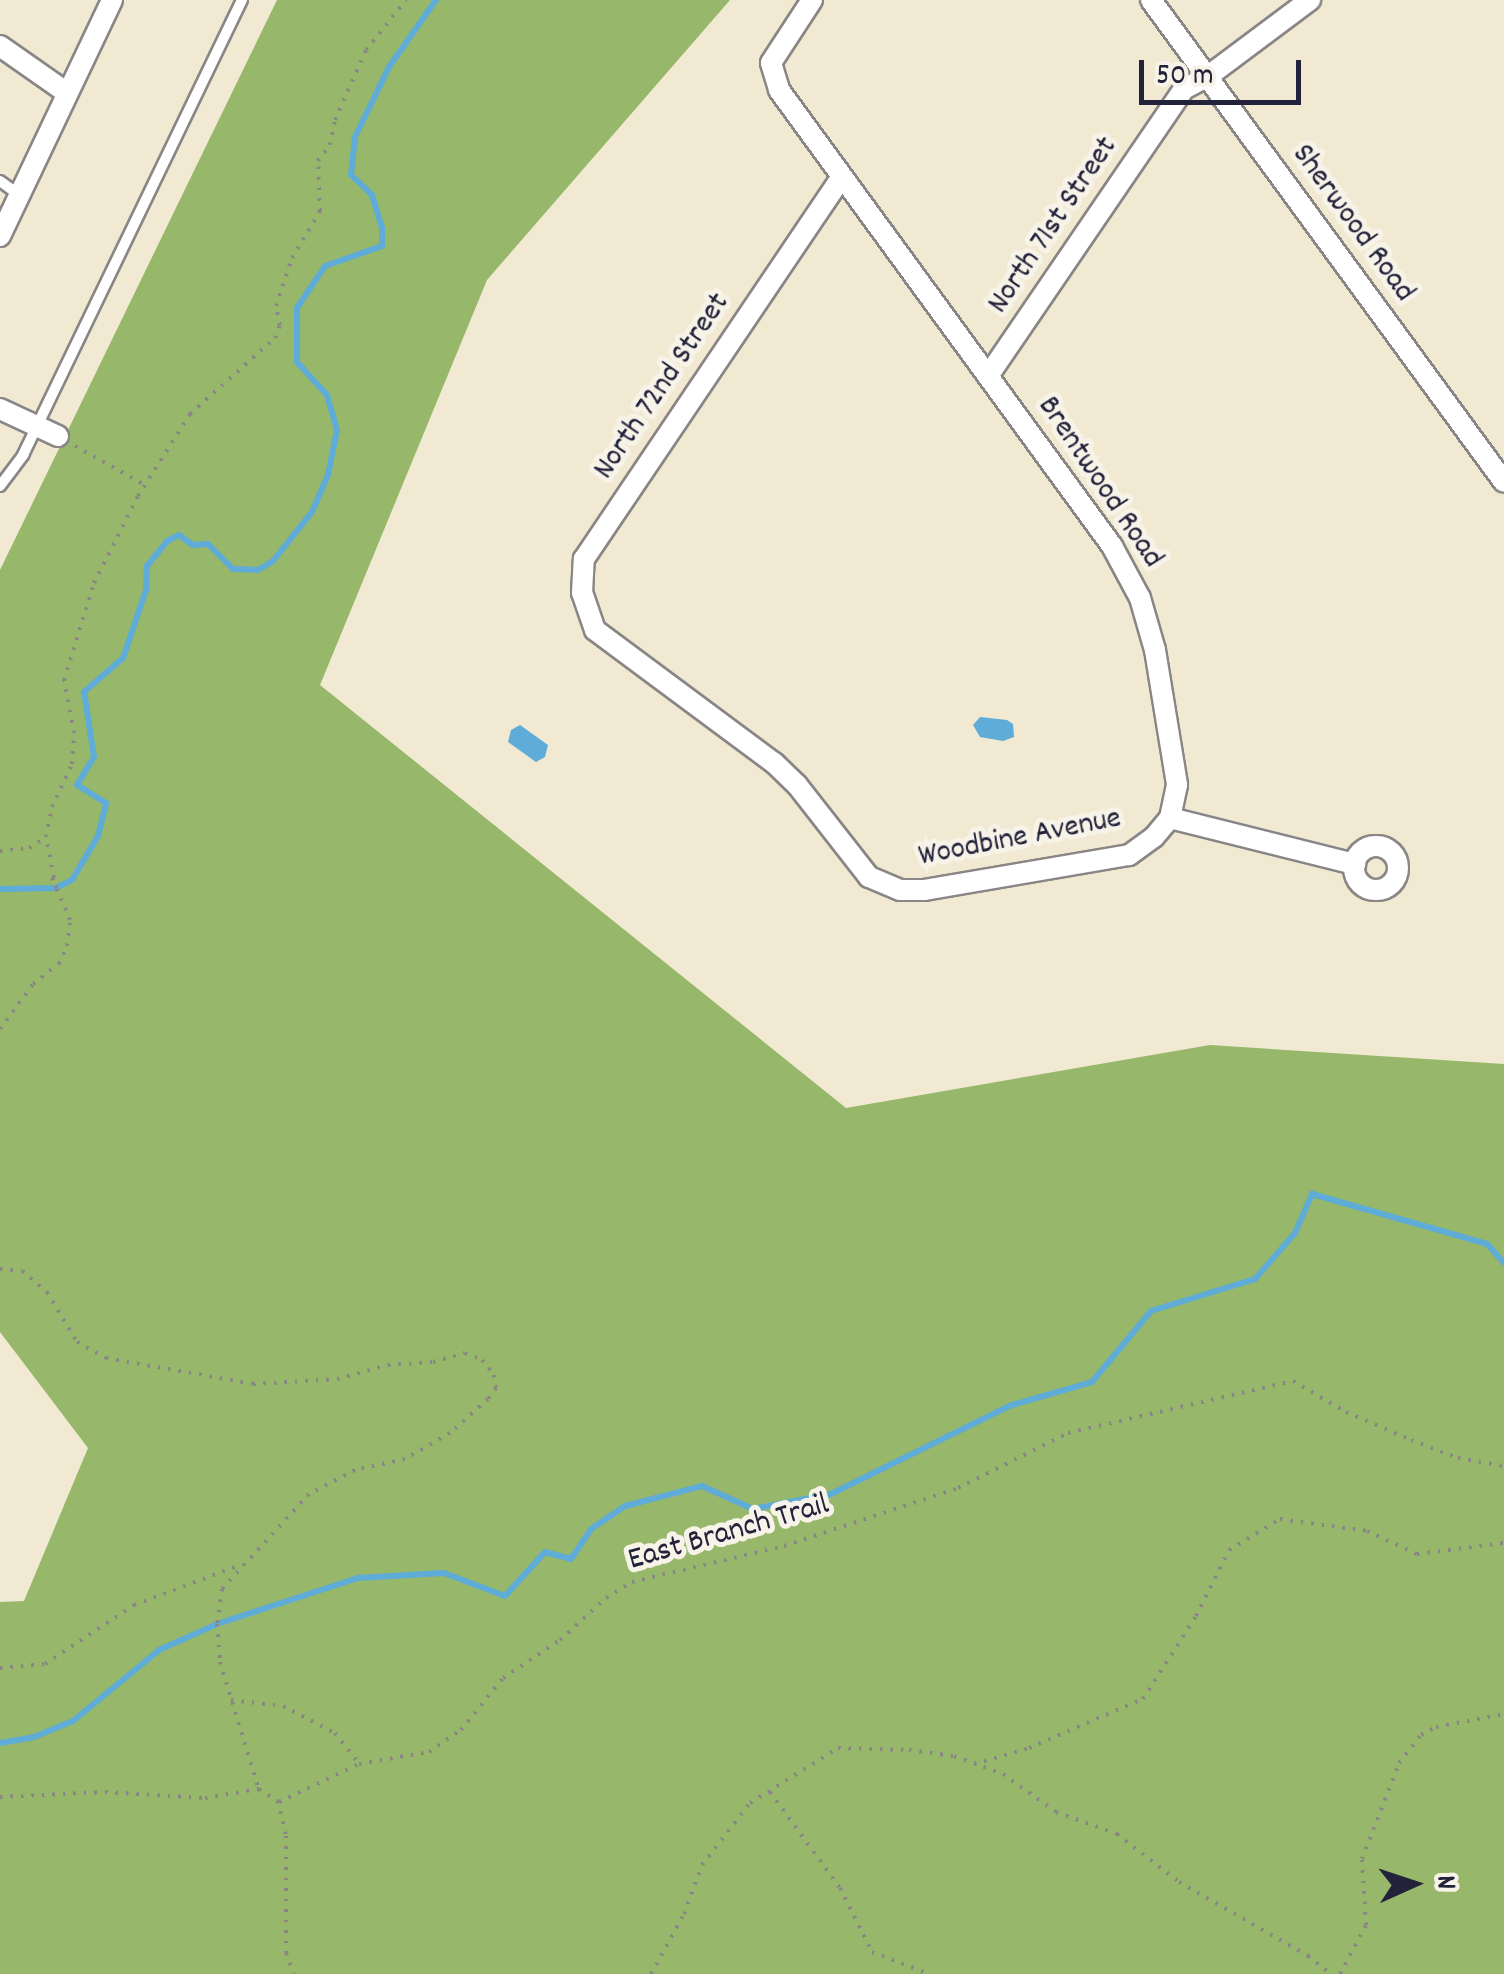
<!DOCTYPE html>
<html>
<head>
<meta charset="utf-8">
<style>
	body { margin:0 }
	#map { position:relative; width:1504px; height:1974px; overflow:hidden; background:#f1e9d2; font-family:Dekko,sans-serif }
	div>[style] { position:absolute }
	.forest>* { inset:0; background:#97b76a }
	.water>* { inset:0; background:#5eacd7 }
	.stream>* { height:6px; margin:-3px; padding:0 3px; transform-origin:3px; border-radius:3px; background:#5eacd7 }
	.path>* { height:4px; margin-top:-2px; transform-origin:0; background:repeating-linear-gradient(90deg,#8a8686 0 2.5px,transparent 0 10.5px) }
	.roads { filter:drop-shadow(2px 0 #8a8686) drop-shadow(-2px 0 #8a8686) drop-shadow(0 2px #8a8686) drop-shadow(0 -2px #8a8686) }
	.lane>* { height:10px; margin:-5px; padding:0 5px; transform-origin:5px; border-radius:5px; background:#fff }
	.street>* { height:20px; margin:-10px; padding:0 10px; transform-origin:10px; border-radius:10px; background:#fff }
	.street>.ring { margin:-10px; padding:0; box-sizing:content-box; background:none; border:20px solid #fff; border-radius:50% }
	span { translate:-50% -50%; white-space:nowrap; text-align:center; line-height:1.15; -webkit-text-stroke:10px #f7f3e8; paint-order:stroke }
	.street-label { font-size:32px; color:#22223b }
	.north { position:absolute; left:1364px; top:1834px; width:100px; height:100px; -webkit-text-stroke:8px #f7f3e8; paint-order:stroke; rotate:87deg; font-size:28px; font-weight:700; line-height:40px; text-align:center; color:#22223b }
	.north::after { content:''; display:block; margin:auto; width:35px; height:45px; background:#22223b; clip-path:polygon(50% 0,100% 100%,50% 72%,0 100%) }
	.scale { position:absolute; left:1139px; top:60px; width:162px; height:45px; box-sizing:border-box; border:5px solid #22223b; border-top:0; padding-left:12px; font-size:30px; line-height:35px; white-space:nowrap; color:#22223b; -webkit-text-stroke:8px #f7f3e8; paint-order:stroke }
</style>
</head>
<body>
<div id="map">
	<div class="forest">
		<i style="clip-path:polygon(277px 0,730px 0,487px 280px,320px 685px,846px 1108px,1210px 1045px,1504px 1064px,1504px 1974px,0 1974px,0 1602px,24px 1601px,88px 1448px,0 1332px,0 570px)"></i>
	</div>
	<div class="water">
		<i style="clip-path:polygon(980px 717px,1007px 720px,1013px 724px,1014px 737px,1003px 741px,980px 737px,973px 725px)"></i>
		<i style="clip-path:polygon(520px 725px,548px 745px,545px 757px,536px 762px,508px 742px,511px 730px)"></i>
	</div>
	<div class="stream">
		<i style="left:0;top:889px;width:56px;rotate:-1deg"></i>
		<i style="left:56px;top:888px;width:18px;rotate:-27deg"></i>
		<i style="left:72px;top:880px;width:51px;rotate:-59.4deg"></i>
		<i style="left:98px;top:836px;width:34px;rotate:-76deg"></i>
		<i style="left:106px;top:803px;width:34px;rotate:-148deg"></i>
		<i style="left:77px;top:785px;width:33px;rotate:-59deg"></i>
		<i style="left:94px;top:757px;width:66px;rotate:-98.7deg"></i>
		<i style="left:84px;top:692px;width:52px;rotate:-41.1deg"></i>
		<i style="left:123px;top:658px;width:72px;rotate:-71.3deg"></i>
		<i style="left:146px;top:590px;width:24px;rotate:-88deg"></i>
		<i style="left:147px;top:566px;width:32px;rotate:-51deg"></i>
		<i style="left:167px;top:541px;width:13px;rotate:-27deg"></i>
		<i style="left:179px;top:535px;width:17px;rotate:36deg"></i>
		<i style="left:193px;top:545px;width:15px;rotate:-4deg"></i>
		<i style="left:208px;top:544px;width:35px;rotate:45deg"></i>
		<i style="left:233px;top:569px;width:25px;rotate:2deg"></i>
		<i style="left:258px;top:570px;width:17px;rotate:-31deg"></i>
		<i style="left:273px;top:561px;width:63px;rotate:-51.5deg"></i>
		<i style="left:312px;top:512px;width:40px;rotate:-66.6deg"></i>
		<i style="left:328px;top:475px;width:46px;rotate:-78.7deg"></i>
		<i style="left:337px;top:430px;width:36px;rotate:-106deg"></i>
		<i style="left:327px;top:395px;width:45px;rotate:-132.3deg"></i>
		<i style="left:297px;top:362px;width:54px;rotate:-90deg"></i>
		<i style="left:297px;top:308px;width:50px;rotate:-56.3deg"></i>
		<i style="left:325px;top:266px;width:60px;rotate:-19.3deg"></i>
		<i style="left:382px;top:246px;width:18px;rotate:-90deg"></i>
		<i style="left:382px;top:228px;width:34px;rotate:-107deg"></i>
		<i style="left:372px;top:195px;width:29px;rotate:-136deg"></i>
		<i style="left:351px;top:175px;width:38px;rotate:-84deg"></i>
		<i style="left:355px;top:137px;width:78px;rotate:-64.1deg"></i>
		<i style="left:389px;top:67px;width:82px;rotate:-55deg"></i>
		<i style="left:0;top:1743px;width:35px;rotate:-10deg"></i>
		<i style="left:34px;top:1737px;width:42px;rotate:-22.3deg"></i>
		<i style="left:73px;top:1721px;width:112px;rotate:-39.5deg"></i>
		<i style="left:159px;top:1650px;width:64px;rotate:-24.1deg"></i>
		<i style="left:217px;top:1624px;width:148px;rotate:-18.1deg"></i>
		<i style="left:358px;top:1578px;width:86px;rotate:-3.3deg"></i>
		<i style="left:444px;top:1573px;width:65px;rotate:20.7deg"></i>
		<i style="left:505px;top:1596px;width:59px;rotate:-47.7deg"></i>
		<i style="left:545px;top:1552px;width:27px;rotate:15deg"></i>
		<i style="left:571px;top:1559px;width:36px;rotate:-56deg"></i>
		<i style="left:591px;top:1529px;width:41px;rotate:-34.1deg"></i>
		<i style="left:625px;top:1506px;width:80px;rotate:-14.6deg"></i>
		<i style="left:702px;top:1486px;width:56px;rotate:24.3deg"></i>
		<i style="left:753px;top:1509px;width:79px;rotate:-10.9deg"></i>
		<i style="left:831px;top:1494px;width:199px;rotate:-26.3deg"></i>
		<i style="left:1009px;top:1406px;width:86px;rotate:-16.1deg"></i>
		<i style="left:1092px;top:1382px;width:92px;rotate:-50.3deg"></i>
		<i style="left:1151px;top:1311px;width:109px;rotate:-17.1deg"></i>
		<i style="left:1255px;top:1279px;width:61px;rotate:-49deg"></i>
		<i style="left:1295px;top:1233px;width:43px;rotate:-66.4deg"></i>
		<i style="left:1312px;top:1194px;width:182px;rotate:15.9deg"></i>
		<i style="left:1487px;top:1244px;width:25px;rotate:48deg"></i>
	</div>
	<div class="path">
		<i style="left:75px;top:446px;width:80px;rotate:29.1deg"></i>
		<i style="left:0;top:851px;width:29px;rotate:-6deg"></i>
		<i style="left:29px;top:848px;width:20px;rotate:-33deg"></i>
		<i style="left:52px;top:878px;width:11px;rotate:68deg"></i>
		<i style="left:56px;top:888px;width:52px;rotate:-101.1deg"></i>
		<i style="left:46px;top:837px;width:31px;rotate:-79deg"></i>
		<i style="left:52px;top:807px;width:47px;rotate:-65.1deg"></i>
		<i style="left:72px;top:764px;width:31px;rotate:-86deg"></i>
		<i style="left:74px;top:733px;width:54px;rotate:-100.7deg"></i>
		<i style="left:64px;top:680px;width:102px;rotate:-72.8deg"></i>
		<i style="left:94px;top:583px;width:97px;rotate:-63.2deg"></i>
		<i style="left:138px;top:496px;width:97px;rotate:-57.6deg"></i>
		<i style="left:190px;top:414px;width:114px;rotate:-41.8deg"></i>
		<i style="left:275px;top:338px;width:14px;rotate:-69deg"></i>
		<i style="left:280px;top:325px;width:19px;rotate:-102deg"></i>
		<i style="left:276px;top:306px;width:51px;rotate:-71.6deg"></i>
		<i style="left:292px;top:258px;width:55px;rotate:-59.2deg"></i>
		<i style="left:320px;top:211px;width:50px;rotate:-92.3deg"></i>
		<i style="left:318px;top:161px;width:20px;rotate:-53deg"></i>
		<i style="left:330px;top:145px;width:25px;rotate:-79deg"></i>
		<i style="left:335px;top:120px;width:77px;rotate:-66.1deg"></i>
		<i style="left:366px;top:50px;width:64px;rotate:-51.3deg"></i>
		<i style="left:0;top:1029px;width:56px;rotate:-53.7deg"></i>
		<i style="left:33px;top:984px;width:33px;rotate:-38deg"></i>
		<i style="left:59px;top:964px;width:20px;rotate:-66deg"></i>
		<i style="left:67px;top:946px;width:26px;rotate:-83deg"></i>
		<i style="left:70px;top:920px;width:36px;rotate:-113deg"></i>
		<i style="left:0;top:1269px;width:22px;rotate:5deg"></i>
		<i style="left:22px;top:1271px;width:33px;rotate:40deg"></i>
		<i style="left:47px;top:1292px;width:58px;rotate:59deg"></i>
		<i style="left:77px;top:1342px;width:33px;rotate:29deg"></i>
		<i style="left:106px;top:1358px;width:149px;rotate:10deg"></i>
		<i style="left:253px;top:1384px;width:84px;rotate:-3.4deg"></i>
		<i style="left:337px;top:1379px;width:53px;rotate:-15.4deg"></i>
		<i style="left:388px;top:1365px;width:45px;rotate:-3.8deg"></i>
		<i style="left:433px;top:1362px;width:33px;rotate:-16deg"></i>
		<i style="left:465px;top:1353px;width:18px;rotate:22deg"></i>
		<i style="left:482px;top:1360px;width:19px;rotate:51deg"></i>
		<i style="left:494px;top:1375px;width:13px;rotate:81deg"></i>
		<i style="left:496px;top:1388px;width:14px;rotate:126deg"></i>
		<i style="left:488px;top:1399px;width:51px;rotate:138.2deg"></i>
		<i style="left:450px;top:1433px;width:52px;rotate:150deg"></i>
		<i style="left:405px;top:1459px;width:51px;rotate:167.6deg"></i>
		<i style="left:355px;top:1470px;width:52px;rotate:152.4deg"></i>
		<i style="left:309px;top:1494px;width:129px;rotate:132.5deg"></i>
		<i style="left:222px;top:1589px;width:35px;rotate:98deg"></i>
		<i style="left:217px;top:1624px;width:38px;rotate:85deg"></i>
		<i style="left:220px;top:1662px;width:131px;rotate:73.1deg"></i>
		<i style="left:0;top:1668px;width:45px;rotate:-5.1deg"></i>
		<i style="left:45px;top:1664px;width:107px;rotate:-33.5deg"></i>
		<i style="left:134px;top:1605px;width:113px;rotate:-20.7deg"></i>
		<i style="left:231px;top:1700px;width:52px;rotate:6.6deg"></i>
		<i style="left:283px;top:1706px;width:59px;rotate:27.4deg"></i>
		<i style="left:335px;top:1733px;width:39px;rotate:52deg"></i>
		<i style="left:974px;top:1764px;width:57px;rotate:-16.2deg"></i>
		<i style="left:1029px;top:1748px;width:124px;rotate:-23.3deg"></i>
		<i style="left:1143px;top:1699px;width:98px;rotate:-57.4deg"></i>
		<i style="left:1196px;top:1616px;width:74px;rotate:-63.4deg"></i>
		<i style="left:1229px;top:1550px;width:60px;rotate:-31.3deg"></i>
		<i style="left:1280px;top:1519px;width:88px;rotate:7.9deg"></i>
		<i style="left:1367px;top:1531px;width:55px;rotate:24.7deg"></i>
		<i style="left:1417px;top:1554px;width:88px;rotate:-7.2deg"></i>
		<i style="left:770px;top:1792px;width:119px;rotate:53.9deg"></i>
		<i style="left:840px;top:1888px;width:72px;rotate:63.4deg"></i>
		<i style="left:872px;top:1952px;width:61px;rotate:21.1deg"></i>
		<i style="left:0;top:1797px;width:105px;rotate:-2.7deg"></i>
		<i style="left:105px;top:1792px;width:100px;rotate:3.4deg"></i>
		<i style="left:205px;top:1798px;width:55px;rotate:-9.5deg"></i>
		<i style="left:259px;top:1789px;width:24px;rotate:33deg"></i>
		<i style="left:279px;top:1802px;width:89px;rotate:-25.4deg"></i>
		<i style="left:359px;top:1764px;width:71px;rotate:-9.7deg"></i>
		<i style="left:429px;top:1752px;width:39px;rotate:-35deg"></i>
		<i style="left:461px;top:1730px;width:67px;rotate:-51.1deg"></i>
		<i style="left:503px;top:1678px;width:69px;rotate:-33.7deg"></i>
		<i style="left:560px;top:1640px;width:62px;rotate:-42.4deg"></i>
		<i style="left:606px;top:1598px;width:31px;rotate:-32deg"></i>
		<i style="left:632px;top:1582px;width:156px;rotate:-13.3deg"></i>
		<i style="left:784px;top:1546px;width:183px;rotate:-18.4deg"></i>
		<i style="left:958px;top:1488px;width:123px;rotate:-26.6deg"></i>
		<i style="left:1068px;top:1433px;width:231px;rotate:-13deg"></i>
		<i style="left:1293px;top:1381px;width:61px;rotate:30.3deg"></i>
		<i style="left:1346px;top:1412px;width:71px;rotate:23.3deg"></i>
		<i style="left:1411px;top:1440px;width:50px;rotate:21deg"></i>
		<i style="left:1458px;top:1458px;width:47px;rotate:9.9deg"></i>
		<i style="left:278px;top:1801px;width:36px;rotate:77deg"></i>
		<i style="left:286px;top:1836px;width:117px;rotate:90deg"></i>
		<i style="left:286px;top:1953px;width:22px;rotate:69deg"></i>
		<i style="left:651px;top:1974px;width:68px;rotate:-61.2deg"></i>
		<i style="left:684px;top:1914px;width:52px;rotate:-69.8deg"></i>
		<i style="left:702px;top:1865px;width:78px;rotate:-52.3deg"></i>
		<i style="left:750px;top:1803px;width:104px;rotate:-32deg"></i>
		<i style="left:838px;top:1748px;width:71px;rotate:1.6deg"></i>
		<i style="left:909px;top:1750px;width:45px;rotate:7.6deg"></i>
		<i style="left:954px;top:1756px;width:52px;rotate:20.2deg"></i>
		<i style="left:1003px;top:1774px;width:65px;rotate:35.6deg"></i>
		<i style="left:1056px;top:1812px;width:65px;rotate:19.8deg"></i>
		<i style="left:1117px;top:1834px;width:78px;rotate:37.7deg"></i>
		<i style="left:1179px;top:1882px;width:149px;rotate:29.8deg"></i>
		<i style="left:1308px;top:1956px;width:29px;rotate:38deg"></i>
		<i style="left:1340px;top:1974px;width:55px;rotate:-62deg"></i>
		<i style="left:1366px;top:1925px;width:66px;rotate:-93.5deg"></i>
		<i style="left:1362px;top:1859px;width:103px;rotate:-68.9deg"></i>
		<i style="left:1399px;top:1763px;width:36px;rotate:-52deg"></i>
		<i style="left:1421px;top:1735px;width:17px;rotate:-28deg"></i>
		<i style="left:1436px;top:1727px;width:69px;rotate:-10.8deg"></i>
	</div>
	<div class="roads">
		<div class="lane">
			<i style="left:0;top:181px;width:24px;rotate:36deg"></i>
			<i style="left:0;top:486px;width:39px;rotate:-53deg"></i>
			<i style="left:23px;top:455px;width:505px;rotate:-64.3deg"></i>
		</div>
		<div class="street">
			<i style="left:812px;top:0;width:75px;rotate:123.1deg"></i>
			<i style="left:771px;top:63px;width:28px;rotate:73deg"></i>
			<i style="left:779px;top:90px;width:565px;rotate:53.86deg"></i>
			<i style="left:1112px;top:546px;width:59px;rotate:61.7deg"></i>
			<i style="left:1140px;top:598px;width:54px;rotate:73.9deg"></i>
			<i style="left:1155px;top:650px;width:137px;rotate:80.7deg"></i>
			<i style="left:1177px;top:785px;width:34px;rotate:102deg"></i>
			<i style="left:1170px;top:818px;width:25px;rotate:130deg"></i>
			<i style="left:1154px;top:837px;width:31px;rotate:144deg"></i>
			<i style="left:1129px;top:855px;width:207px;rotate:170.3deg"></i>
			<i style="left:925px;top:890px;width:25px;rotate:180deg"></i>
			<i style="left:900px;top:890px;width:34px;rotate:-157deg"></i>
			<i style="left:869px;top:877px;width:117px;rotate:-128deg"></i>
			<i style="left:797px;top:785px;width:32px;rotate:-136deg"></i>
			<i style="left:774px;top:763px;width:223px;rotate:-143.4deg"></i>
			<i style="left:595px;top:630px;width:39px;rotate:-109deg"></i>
			<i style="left:582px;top:593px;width:34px;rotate:-87deg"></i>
			<i style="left:584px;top:559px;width:461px;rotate:-56deg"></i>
			<i style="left:1151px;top:0;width:597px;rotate:53.78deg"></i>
			<i style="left:0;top:46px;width:82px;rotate:35deg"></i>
			<i style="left:0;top:236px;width:261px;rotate:-64.6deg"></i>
			<i style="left:988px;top:376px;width:348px;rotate:-55.7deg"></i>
			<i style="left:1184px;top:89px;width:26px;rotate:-28deg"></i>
			<i style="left:1207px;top:77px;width:129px;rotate:-36.8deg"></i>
			<i style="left:0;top:409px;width:64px;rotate:25deg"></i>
			<i style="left:1170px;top:818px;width:191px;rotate:14deg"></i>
			<i class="ring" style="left:1354px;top:846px;width:24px;height:24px"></i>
		</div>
	</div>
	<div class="street-label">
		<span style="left:1352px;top:224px;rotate:54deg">Sherwood Road</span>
		<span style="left:1054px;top:226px;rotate:-56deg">North 71st Street</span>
		<span style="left:663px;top:387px;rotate:-56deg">North 72nd Street</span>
		<span style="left:1099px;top:483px;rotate:56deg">Brentwood Road</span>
		<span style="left:1020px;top:839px;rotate:-11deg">Woodbine Avenue</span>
		<span style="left:729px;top:1534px;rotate:-16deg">East Branch Trail</span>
	</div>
	<div class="north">N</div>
	<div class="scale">50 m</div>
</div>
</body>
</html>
